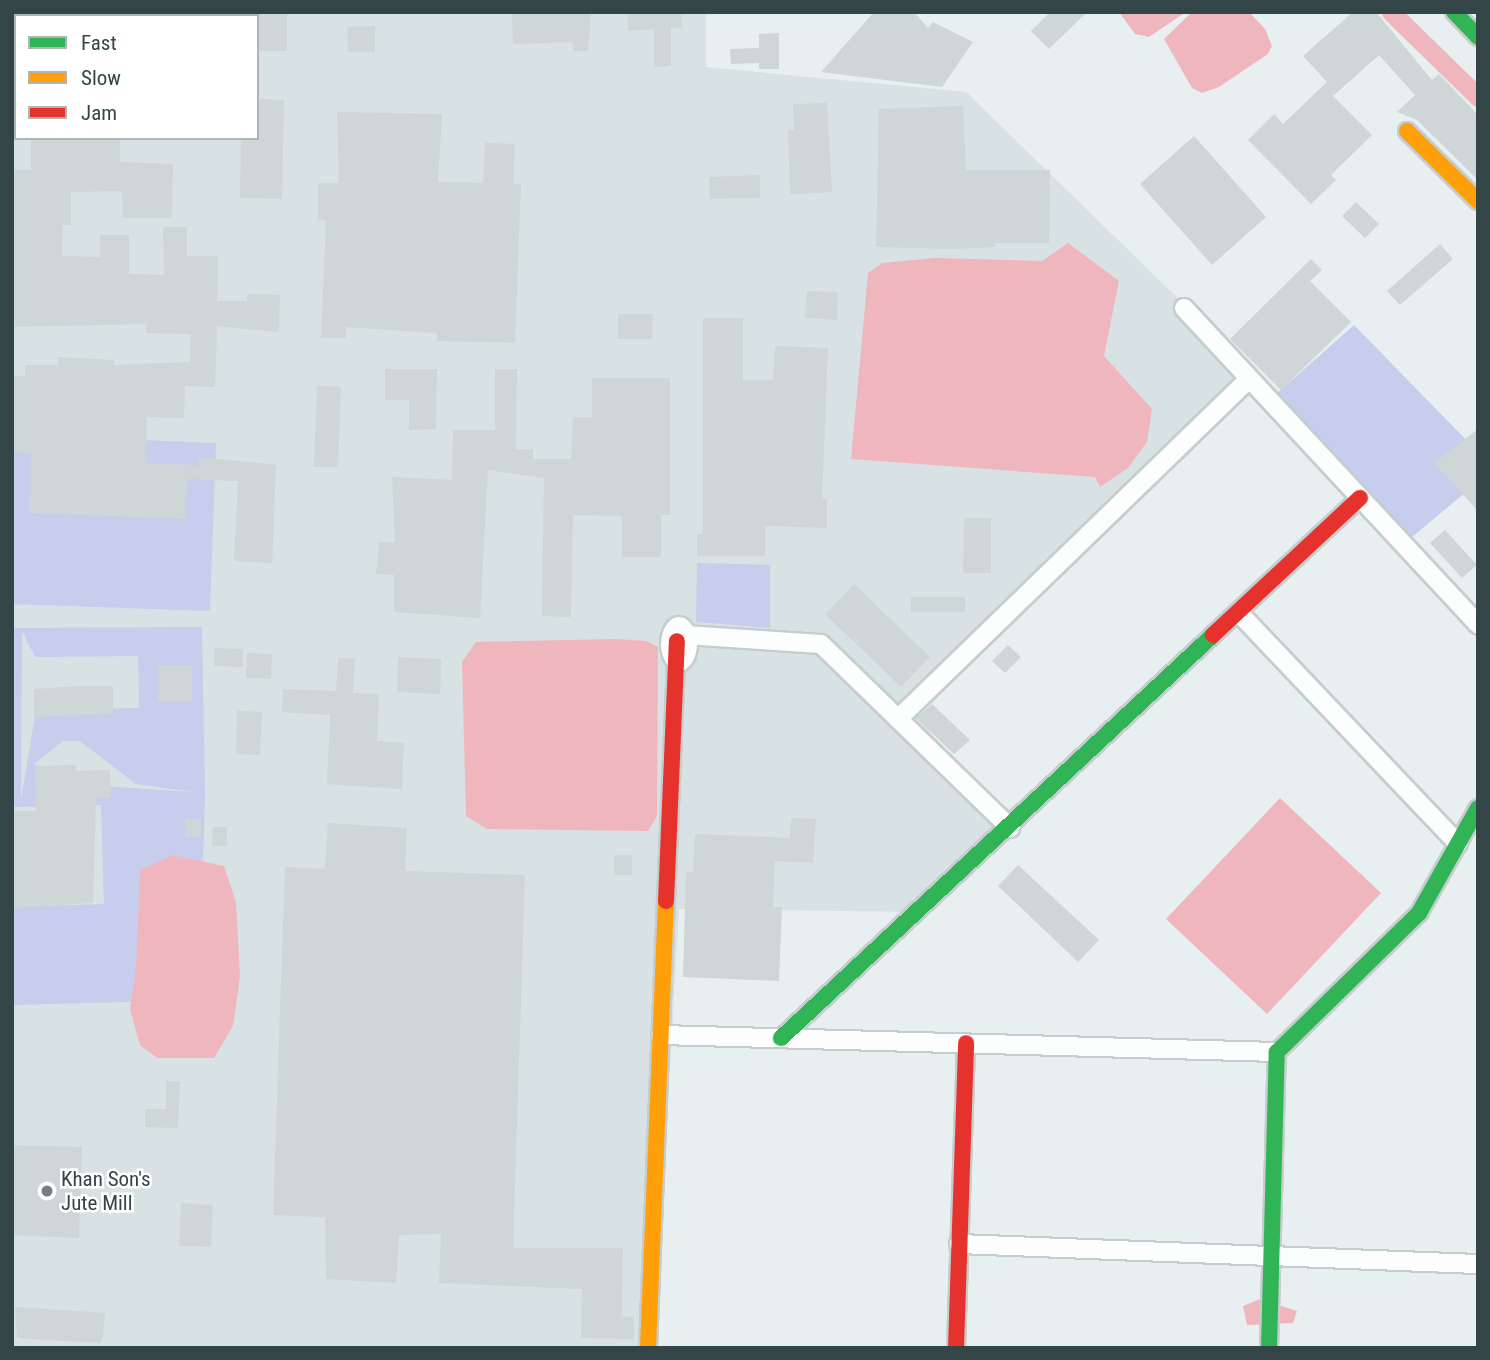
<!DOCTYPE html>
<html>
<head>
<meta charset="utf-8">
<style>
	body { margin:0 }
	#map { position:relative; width:1490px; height:1360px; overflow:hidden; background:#e8eff0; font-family:"Roboto Condensed",sans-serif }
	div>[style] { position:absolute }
	.industrial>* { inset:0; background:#d8e1e3 }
	.green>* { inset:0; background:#c6cded }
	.water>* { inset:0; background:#f0b6be }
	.canal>* { height:19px; margin:-9.5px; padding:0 9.5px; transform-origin:9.5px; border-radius:9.5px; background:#f0b6be }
	.building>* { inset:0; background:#ced6d7 }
	.roads { filter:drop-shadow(2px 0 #c6cdce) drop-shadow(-2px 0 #c6cdce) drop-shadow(0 2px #c6cdce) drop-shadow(0 -2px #c6cdce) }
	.street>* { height:18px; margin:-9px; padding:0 9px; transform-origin:9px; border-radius:9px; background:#fcfdfd }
	.street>.ring { margin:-9px; padding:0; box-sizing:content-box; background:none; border:18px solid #fcfdfd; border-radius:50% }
	.fast>* { height:16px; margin:-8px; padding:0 8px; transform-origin:8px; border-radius:8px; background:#30b455 }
	.slow>* { height:16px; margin:-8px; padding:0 8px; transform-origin:8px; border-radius:8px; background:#ff9f0a }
	.jam>* { height:16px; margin:-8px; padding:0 8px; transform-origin:8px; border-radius:8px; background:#e5322d }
	.dots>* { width:19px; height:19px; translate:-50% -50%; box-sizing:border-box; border:4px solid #fff; border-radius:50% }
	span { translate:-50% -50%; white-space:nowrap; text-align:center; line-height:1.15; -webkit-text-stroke:5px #fff; paint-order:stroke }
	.poi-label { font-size:21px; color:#344547 }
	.left { translate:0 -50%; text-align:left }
	.frame { position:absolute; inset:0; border:14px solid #344547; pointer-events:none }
	.legend { position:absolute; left:14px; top:14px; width:245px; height:126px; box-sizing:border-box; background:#fff; border:2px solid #aeb5b5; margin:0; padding:9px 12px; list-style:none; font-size:21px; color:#344547 }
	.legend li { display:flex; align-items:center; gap:14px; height:35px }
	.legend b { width:35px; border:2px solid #aeb5b5 }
</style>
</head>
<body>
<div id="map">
	<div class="industrial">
		<i style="clip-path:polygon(evenodd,12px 12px,706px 12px,706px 67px,966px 92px,1260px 378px,910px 710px,1007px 819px,918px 912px,679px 909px,654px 1348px,12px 1348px,12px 12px,16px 16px,257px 16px,257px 138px,16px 138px,16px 16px)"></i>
	</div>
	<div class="green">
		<i style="clip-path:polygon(1354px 325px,1478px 452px,1478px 482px,1412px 537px,1274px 396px)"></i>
		<i style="clip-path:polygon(12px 435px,216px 443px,210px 611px,12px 604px)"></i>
		<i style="clip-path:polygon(697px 563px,770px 565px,770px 628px,696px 622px)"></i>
		<i style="clip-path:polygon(evenodd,202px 627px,205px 794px,199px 1000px,12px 1005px,12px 907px,104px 904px,101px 805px,12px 807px,12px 628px,202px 627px,22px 631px,35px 657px,138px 656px,139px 708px,36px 710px,21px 800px,22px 631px,202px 627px,63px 741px,80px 741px,136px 784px,192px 792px,82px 785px,34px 764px,63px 741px)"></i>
	</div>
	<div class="water">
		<i style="clip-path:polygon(1119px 12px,1186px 12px,1149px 37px,1135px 34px)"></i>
		<i style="clip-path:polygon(1192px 12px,1249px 12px,1265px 29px,1272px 46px,1268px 54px,1219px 87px,1202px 93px,1192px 88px,1164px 39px)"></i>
		<i style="clip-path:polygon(1068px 243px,1119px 281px,1104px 356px,1152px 409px,1147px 442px,1128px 468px,1100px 487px,1095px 477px,851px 459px,868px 273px,882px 263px,935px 258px,1042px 261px)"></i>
		<i style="clip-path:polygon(616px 639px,646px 641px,658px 647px,657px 816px,648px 831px,487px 829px,466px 816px,462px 662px,476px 642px)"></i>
		<i style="clip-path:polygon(1280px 798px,1381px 893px,1267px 1014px,1166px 919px)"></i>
		<i style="clip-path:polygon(173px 855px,224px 866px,236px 902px,240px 977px,233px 1026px,214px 1058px,157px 1058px,140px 1045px,130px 1009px,136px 969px,140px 870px)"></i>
		<i style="clip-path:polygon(1260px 1299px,1297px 1311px,1293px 1323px,1247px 1325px,1243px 1306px)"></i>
	</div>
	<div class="canal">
		<i style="left:1391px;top:12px;width:122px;rotate:44.3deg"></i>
	</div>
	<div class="building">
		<i style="clip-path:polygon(512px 12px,591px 12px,588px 51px,573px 51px,573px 42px,513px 44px)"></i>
		<i style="clip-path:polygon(627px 12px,681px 12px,682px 28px,671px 28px,671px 66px,654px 67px,654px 29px,628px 31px)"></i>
		<i style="clip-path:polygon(874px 12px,914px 12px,928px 28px,933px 22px,973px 42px,942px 87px,821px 72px)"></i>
		<i style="clip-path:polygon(1050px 12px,1087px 12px,1049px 49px,1031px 31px)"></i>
		<i style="clip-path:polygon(1353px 12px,1376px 12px,1432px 80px,1439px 74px,1478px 115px,1477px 179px,1417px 120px,1397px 112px,1415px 95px,1379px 55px,1333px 96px,1372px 135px,1331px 175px,1336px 180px,1311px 204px,1248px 140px,1274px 114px,1283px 124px,1327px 82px,1303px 56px)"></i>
		<i style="clip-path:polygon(258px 13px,287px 13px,287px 51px,258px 51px)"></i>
		<i style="clip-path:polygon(375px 26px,375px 52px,348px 52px,347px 27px)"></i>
		<i style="clip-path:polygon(779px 33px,779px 69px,759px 69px,759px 63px,731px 64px,730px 49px,759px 48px,759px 34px)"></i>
		<i style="clip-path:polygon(257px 99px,284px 100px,282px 199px,240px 198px,241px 138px,257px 138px)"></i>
		<i style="clip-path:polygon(827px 103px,832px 192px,790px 194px,788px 130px,794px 130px,793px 104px)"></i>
		<i style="clip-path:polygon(963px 106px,966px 170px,1050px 170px,1049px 243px,995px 243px,995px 247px,955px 249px,876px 247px,879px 109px)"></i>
		<i style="clip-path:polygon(337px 112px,442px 114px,438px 182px,483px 183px,485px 143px,515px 144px,513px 184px,521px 184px,515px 343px,437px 341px,437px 333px,346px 327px,346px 338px,321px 338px,326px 220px,318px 220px,318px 183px,339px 183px)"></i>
		<i style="clip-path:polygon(1194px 136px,1266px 217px,1212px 265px,1140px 184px)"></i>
		<i style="clip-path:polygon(31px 138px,120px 138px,120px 162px,173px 164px,172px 218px,123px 218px,122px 191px,71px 192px,71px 225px,63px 225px,62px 256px,100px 257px,100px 235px,129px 235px,129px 274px,164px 275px,163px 227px,187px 227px,187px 256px,218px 256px,217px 301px,247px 301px,247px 294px,280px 295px,279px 332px,217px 326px,215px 387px,185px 386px,184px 418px,147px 417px,146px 463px,199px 465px,199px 457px,276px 465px,272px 563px,234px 561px,238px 481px,187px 479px,185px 519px,29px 513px,31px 454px,12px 452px,12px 376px,25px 376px,25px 365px,58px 365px,58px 357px,114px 360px,114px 365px,190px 362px,191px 334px,146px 333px,146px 324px,14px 327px,12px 169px,31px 170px)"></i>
		<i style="clip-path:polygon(760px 175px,760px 198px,710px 199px,709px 177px)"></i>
		<i style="clip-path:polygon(1356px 202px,1379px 224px,1365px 238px,1342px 216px)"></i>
		<i style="clip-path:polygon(1440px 244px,1453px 259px,1400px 305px,1387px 291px)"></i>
		<i style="clip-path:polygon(1311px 259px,1322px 270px,1310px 281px,1351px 322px,1281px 390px,1230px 339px)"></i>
		<i style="clip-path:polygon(807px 291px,838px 292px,837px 320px,805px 318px)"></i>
		<i style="clip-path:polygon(618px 314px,653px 314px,652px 339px,618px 339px)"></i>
		<i style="clip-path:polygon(703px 318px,743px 318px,743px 380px,773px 380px,775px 346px,828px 348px,822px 499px,827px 499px,827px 528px,765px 526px,765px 556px,697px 556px,697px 534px,703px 534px)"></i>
		<i style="clip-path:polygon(385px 369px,437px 369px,436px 429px,409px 430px,409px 400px,385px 400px)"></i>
		<i style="clip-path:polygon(495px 369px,517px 369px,516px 449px,533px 449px,533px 459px,571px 459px,573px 417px,592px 417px,592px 378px,670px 378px,670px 515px,661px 515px,661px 557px,622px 557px,622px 516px,573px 515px,571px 617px,542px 616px,544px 478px,488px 470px,480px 618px,394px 612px,394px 575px,376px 574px,379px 542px,395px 543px,392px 477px,452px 480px,453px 430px,495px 430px)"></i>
		<i style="clip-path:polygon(317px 386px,341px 387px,338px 467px,314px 467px)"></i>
		<i style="clip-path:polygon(1478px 429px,1478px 511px,1434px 463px)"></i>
		<i style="clip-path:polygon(964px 518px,991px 518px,991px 573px,963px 573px)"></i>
		<i style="clip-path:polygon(1445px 530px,1477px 565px,1462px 578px,1430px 543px)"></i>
		<i style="clip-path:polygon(854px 584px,930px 657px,901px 687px,825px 614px)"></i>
		<i style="clip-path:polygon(911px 597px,965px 597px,965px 612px,911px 612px)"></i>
		<i style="clip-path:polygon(1008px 645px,1021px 657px,1005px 673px,992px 661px)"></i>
		<i style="clip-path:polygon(215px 648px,243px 649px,243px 667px,214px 666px)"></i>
		<i style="clip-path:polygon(247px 653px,272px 654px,271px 679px,246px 678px)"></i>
		<i style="clip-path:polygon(398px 657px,441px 659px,440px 694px,397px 692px)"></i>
		<i style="clip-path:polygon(338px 658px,355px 659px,353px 693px,379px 694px,377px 741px,404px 743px,402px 789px,327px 784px,330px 715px,282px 712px,283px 689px,336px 691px)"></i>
		<i style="clip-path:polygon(158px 665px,192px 665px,192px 701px,158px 701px)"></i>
		<i style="clip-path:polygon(82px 686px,113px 686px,113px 714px,34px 717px,34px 689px)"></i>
		<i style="clip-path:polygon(932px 704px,970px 740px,954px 754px,916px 718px)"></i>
		<i style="clip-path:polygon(237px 711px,262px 712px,260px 755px,236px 754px)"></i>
		<i style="clip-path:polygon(76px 765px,76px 771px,110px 770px,111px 797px,96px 798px,93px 903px,12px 908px,12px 811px,36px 811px,35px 766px)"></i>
		<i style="clip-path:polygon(791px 818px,816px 819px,813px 863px,775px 861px,773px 907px,782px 907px,779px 981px,683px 977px,686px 872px,693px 872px,695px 834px,790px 838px)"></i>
		<i style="clip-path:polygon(185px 819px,201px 819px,201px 837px,185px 837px)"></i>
		<i style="clip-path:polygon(328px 823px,407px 828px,405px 871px,525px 875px,513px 1248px,623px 1248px,622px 1316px,634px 1317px,634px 1339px,581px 1338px,582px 1289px,439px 1283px,441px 1234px,399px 1235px,396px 1283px,326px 1279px,325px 1217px,273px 1215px,285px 867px,325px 869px)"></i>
		<i style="clip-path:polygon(213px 827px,227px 827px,227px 846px,212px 846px)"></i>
		<i style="clip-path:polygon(614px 855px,632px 855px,632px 875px,614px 875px)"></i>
		<i style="clip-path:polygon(1018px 865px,1099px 940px,1078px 962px,998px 886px)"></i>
		<i style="clip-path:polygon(166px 1081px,180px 1081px,178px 1128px,145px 1127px,145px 1109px,166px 1109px)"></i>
		<i style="clip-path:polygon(12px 1145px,82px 1147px,79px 1238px,12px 1235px)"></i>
		<i style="clip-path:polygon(181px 1203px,213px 1205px,211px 1247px,179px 1246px)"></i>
		<i style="clip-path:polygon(15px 1307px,105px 1313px,103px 1337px,100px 1343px,17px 1338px)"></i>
	</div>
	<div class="roads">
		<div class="street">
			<i style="left:1184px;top:308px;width:432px;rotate:47.1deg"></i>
			<i style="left:1239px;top:613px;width:318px;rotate:46.5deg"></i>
			<i class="ring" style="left:670px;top:626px;width:-2px;height:-2px"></i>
			<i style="left:686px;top:635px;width:135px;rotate:3.8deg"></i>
			<i style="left:821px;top:644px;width:264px;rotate:44.2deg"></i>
			<i style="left:898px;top:719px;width:489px;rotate:-44.1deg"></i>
			<i style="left:661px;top:1035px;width:616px;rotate:1.58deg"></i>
			<i style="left:959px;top:1244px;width:519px;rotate:2.21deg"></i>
		</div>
		<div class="fast">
			<i style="left:1454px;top:12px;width:35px;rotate:46deg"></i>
			<i style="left:781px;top:1038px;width:591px;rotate:-43.01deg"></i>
			<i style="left:1269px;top:1348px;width:296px;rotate:-88.5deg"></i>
			<i style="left:1277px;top:1052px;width:199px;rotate:-44.4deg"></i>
			<i style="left:1419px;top:913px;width:120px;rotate:-60.7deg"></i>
		</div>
		<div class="slow">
			<i style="left:1407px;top:131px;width:100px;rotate:44.6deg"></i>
			<i style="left:648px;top:1348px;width:447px;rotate:-87.7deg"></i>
		</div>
		<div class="jam">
			<i style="left:1213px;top:635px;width:201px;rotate:-43deg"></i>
			<i style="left:666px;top:901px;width:260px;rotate:-87.6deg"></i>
			<i style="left:956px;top:1348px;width:305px;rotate:-88.1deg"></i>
		</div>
	</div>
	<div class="dots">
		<i style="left:47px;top:1191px;background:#738082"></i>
	</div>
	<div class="poi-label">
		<span class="left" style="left:61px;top:1191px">Khan Son's<br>Jute Mill</span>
	</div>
	<div class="frame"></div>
	<ul class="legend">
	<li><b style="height:9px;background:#30b455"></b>Fast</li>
	<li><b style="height:9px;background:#ff9f0a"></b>Slow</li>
	<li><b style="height:9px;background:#e5322d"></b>Jam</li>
	</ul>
</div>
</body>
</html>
